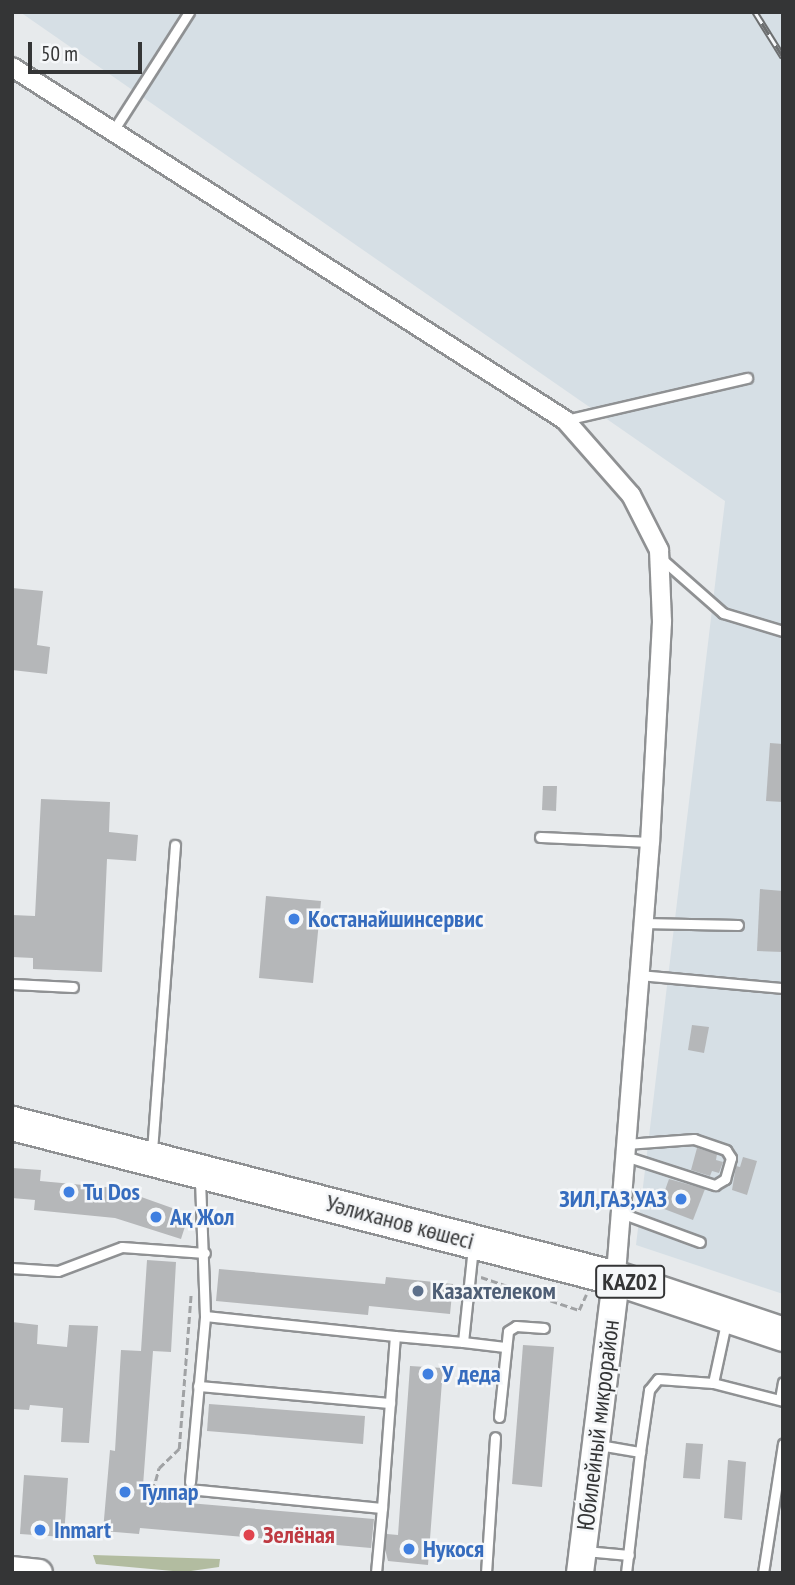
<!DOCTYPE html>
<html>
<head>
<meta charset="utf-8">
<style>
	body { margin:0 }
	#map { position:relative; width:795px; height:1585px; overflow:hidden; background:#e7eaec; font-family:"PT Sans Narrow",sans-serif }
	div>[style] { position:absolute }
	.built>* { inset:0; background:#d6dfe5 }
	.green>* { inset:0; background:#b2bca0 }
	.building>* { inset:0; background:#b5b7b9 }
	.path>* { height:2.5px; margin-top:-1.25px; transform-origin:0; background:repeating-linear-gradient(90deg,#a0a2a4 0 7px,transparent 0 10.5px) }
	.roads { filter:drop-shadow(2px 0 #8f9193) drop-shadow(-2px 0 #8f9193) drop-shadow(0 2px #8f9193) drop-shadow(0 -2px #8f9193) }
	.lane>* { height:9px; margin:-4.5px; padding:0 4.5px; transform-origin:4.5px; border-radius:4.5px; background:#fff }
	.street>* { height:18px; margin:-9px; padding:0 9px; transform-origin:9px; border-radius:9px; background:#fff }
	.secondary>* { height:26px; margin:-13px; padding:0 13px; transform-origin:13px; border-radius:13px; background:#fff }
	.highway>* { height:33px; margin:-16.5px; padding:0 16.5px; transform-origin:16.5px; border-radius:16.5px; background:#fff }
	.rail>* { height:7px; margin-top:-3.5px; transform-origin:0; background:repeating-linear-gradient(90deg,#f5f7f9 0 13px,#6d6f70 0 26px); box-sizing:border-box; border-block:2px solid #6d6f70 }
	.dots>* { width:19px; height:19px; translate:-50% -50%; box-sizing:border-box; border:4px solid #f5f7f9; border-radius:50% }
	span { translate:-50% -50%; white-space:nowrap; text-align:center; line-height:1.15; -webkit-text-stroke:5px #f5f7f9; paint-order:stroke }
	.shield-label span { padding:2px 5px; background:#f5f7f9; border:2px solid; border-radius:5px; -webkit-text-stroke-width:0 }
	.shield-label { font-size:23px; color:#343536; font-weight:700 }
	.shop-label { font-size:24px; color:#366cbe; font-weight:700 }
	.left { translate:0 -50%; text-align:left }
	.right { translate:-100% -50%; text-align:right }
	.street-label { font-size:24px; color:#343536 }
	.service-label { font-size:24px; color:#4e5e75; font-weight:700 }
	.health-label { font-size:24px; color:#be3a42; font-weight:700 }
	.frame { position:absolute; inset:0; border:14px solid #343536; pointer-events:none }
	.scale { position:absolute; left:28px; top:42px; width:114px; height:32px; box-sizing:border-box; border:4px solid #343536; border-top:0; padding-left:9px; font-size:21px; line-height:24px; white-space:nowrap; color:#343536; -webkit-text-stroke:5px #f5f7f9; paint-order:stroke }
</style>
</head>
<body>
<div id="map">
	<div class="built">
		<i style="clip-path:polygon(20px 12px,783px 12px,783px 1294px,636px 1245px,725px 501px)"></i>
	</div>
	<div class="green">
		<i style="clip-path:polygon(93px 1555px,220px 1559px,219px 1567px,184px 1572px,96px 1564px)"></i>
	</div>
	<div class="building">
		<i style="clip-path:polygon(12px 588px,43px 591px,37px 645px,50px 647px,47px 674px,12px 670px)"></i>
		<i style="clip-path:polygon(770px 743px,783px 744px,783px 802px,766px 801px)"></i>
		<i style="clip-path:polygon(543px 786px,557px 786px,556px 811px,542px 810px)"></i>
		<i style="clip-path:polygon(41px 799px,110px 802px,109px 832px,138px 835px,136px 861px,107px 859px,102px 972px,33px 969px,33px 958px,12px 957px,12px 915px,35px 916px)"></i>
		<i style="clip-path:polygon(760px 889px,783px 891px,783px 952px,757px 951px)"></i>
		<i style="clip-path:polygon(266px 896px,321px 901px,313px 983px,259px 978px)"></i>
		<i style="clip-path:polygon(692px 1025px,709px 1027px,704px 1053px,688px 1050px)"></i>
		<i style="clip-path:polygon(697px 1148px,717px 1154px,716px 1160px,723px 1162px,719px 1173px,712px 1171px,710px 1176px,691px 1170px)"></i>
		<i style="clip-path:polygon(743px 1157px,757px 1161px,747px 1195px,732px 1190px,736px 1166px,740px 1167px)"></i>
		<i style="clip-path:polygon(12px 1168px,41px 1170px,40px 1181px,116px 1188px,189px 1214px,181px 1239px,115px 1218px,34px 1210px,35px 1200px,12px 1198px)"></i>
		<i style="clip-path:polygon(669px 1179px,705px 1189px,693px 1220px,659px 1207px)"></i>
		<i style="clip-path:polygon(147px 1260px,176px 1262px,171px 1352px,153px 1351px,142px 1499px,374px 1519px,371px 1548px,140px 1528px,139px 1534px,103px 1531px,110px 1450px,115px 1451px,121px 1350px,141px 1351px)"></i>
		<i style="clip-path:polygon(219px 1269px,385px 1284px,386px 1277px,453px 1284px,450px 1314px,369px 1306px,368px 1315px,216px 1301px)"></i>
		<i style="clip-path:polygon(12px 1322px,38px 1325px,37px 1344px,67px 1347px,69px 1325px,98px 1326px,89px 1443px,61px 1442px,63px 1408px,30px 1405px,29px 1410px,12px 1409px)"></i>
		<i style="clip-path:polygon(523px 1345px,554px 1347px,542px 1487px,512px 1484px)"></i>
		<i style="clip-path:polygon(410px 1366px,443px 1368px,428px 1565px,388px 1561px,385px 1549px,387px 1534px,398px 1535px)"></i>
		<i style="clip-path:polygon(209px 1404px,365px 1416px,363px 1444px,207px 1431px)"></i>
		<i style="clip-path:polygon(686px 1443px,703px 1444px,700px 1479px,683px 1478px)"></i>
		<i style="clip-path:polygon(728px 1460px,746px 1462px,742px 1520px,724px 1518px)"></i>
		<i style="clip-path:polygon(24px 1475px,68px 1478px,64px 1537px,20px 1534px)"></i>
	</div>
	<div class="path">
		<i style="left:481px;top:1277px;width:103px;rotate:18.6deg"></i>
		<i style="left:579px;top:1310px;width:17px;rotate:-65deg"></i>
		<i style="left:150px;top:1501px;width:34px;rotate:-75deg"></i>
		<i style="left:159px;top:1468px;width:28px;rotate:-44deg"></i>
		<i style="left:179px;top:1449px;width:155px;rotate:-85.6deg"></i>
	</div>
	<div class="roads">
		<div class="lane">
			<i style="left:113px;top:131px;width:141px;rotate:-57.4deg"></i>
			<i style="left:565px;top:420px;width:187px;rotate:-13deg"></i>
			<i style="left:664px;top:561px;width:79px;rotate:41.4deg"></i>
			<i style="left:723px;top:613px;width:63px;rotate:16.7deg"></i>
			<i style="left:540px;top:837px;width:110px;rotate:2.6deg"></i>
			<i style="left:642px;top:923px;width:96px;rotate:1.2deg"></i>
			<i style="left:639px;top:975px;width:145px;rotate:5.2deg"></i>
			<i style="left:12px;top:984px;width:61px;rotate:2.8deg"></i>
			<i style="left:152px;top:1151px;width:307px;rotate:-85.7deg"></i>
			<i style="left:625px;top:1156px;width:95px;rotate:17.9deg"></i>
			<i style="left:715px;top:1185px;width:12px;rotate:-31deg"></i>
			<i style="left:725px;top:1179px;width:22px;rotate:-74deg"></i>
			<i style="left:731px;top:1158px;width:9px;rotate:-122deg"></i>
			<i style="left:726px;top:1150px;width:34px;rotate:-161deg"></i>
			<i style="left:694px;top:1139px;width:68px;rotate:175.8deg"></i>
			<i style="left:621px;top:1213px;width:84px;rotate:20.2deg"></i>
			<i style="left:12px;top:1268px;width:46px;rotate:3.7deg"></i>
			<i style="left:58px;top:1271px;width:68px;rotate:-20.6deg"></i>
			<i style="left:122px;top:1247px;width:83px;rotate:4.1deg"></i>
			<i style="left:205px;top:1316px;width:191px;rotate:6deg"></i>
			<i style="left:463px;top:1342px;width:42px;rotate:6.8deg"></i>
			<i style="left:713px;top:1383px;width:72px;rotate:14.4deg"></i>
			<i style="left:198px;top:1386px;width:193px;rotate:5.1deg"></i>
			<i style="left:780px;top:1399px;width:17px;rotate:-80deg"></i>
			<i style="left:499px;top:1417px;width:86px;rotate:-84deg"></i>
			<i style="left:508px;top:1331px;width:9px;rotate:-32deg"></i>
			<i style="left:516px;top:1326px;width:28px;rotate:4deg"></i>
			<i style="left:599px;top:1445px;width:42px;rotate:9.7deg"></i>
			<i style="left:640px;top:1452px;width:63px;rotate:-81.7deg"></i>
			<i style="left:649px;top:1390px;width:14px;rotate:-51deg"></i>
			<i style="left:658px;top:1379px;width:55px;rotate:4.2deg"></i>
			<i style="left:713px;top:1383px;width:61px;rotate:-77.8deg"></i>
			<i style="left:190px;top:1482px;width:167px;rotate:-84.8deg"></i>
			<i style="left:205px;top:1316px;width:139px;rotate:-92.1deg"></i>
			<i style="left:198px;top:1490px;width:185px;rotate:5.6deg"></i>
			<i style="left:382px;top:1508px;width:65px;rotate:95.3deg"></i>
			<i style="left:382px;top:1508px;width:172px;rotate:-85.7deg"></i>
			<i style="left:395px;top:1336px;width:68px;rotate:5deg"></i>
			<i style="left:463px;top:1342px;width:96px;rotate:-84deg"></i>
			<i style="left:585px;top:1551px;width:44px;rotate:5.2deg"></i>
			<i style="left:486px;top:1573px;width:136px;rotate:-86.2deg"></i>
			<i style="left:626px;top:1573px;width:122px;rotate:-83.4deg"></i>
			<i style="left:763px;top:1573px;width:131px;rotate:-81.2deg"></i>
		</div>
		<div class="street">
			<i style="left:12px;top:67px;width:656px;rotate:32.55deg"></i>
			<i style="left:565px;top:420px;width:100px;rotate:48.7deg"></i>
			<i style="left:631px;top:495px;width:62px;rotate:63deg"></i>
			<i style="left:659px;top:550px;width:72px;rotate:87.6deg"></i>
			<i style="left:662px;top:622px;width:220px;rotate:93.1deg"></i>
			<i style="left:650px;top:842px;width:437px;rotate:94.5deg"></i>
		</div>
		<div class="secondary">
			<i style="left:12px;top:1570px;width:27px;rotate:6deg"></i>
			<i style="left:580px;top:1573px;width:297px;rotate:-83deg"></i>
		</div>
		<div class="highway">
			<i style="left:12px;top:1123px;width:624px;rotate:14.39deg"></i>
			<i style="left:616px;top:1278px;width:176px;rotate:18.5deg"></i>
		</div>
	</div>
	<div class="rail">
		<i style="left:755px;top:12px;width:53px;rotate:58.1deg"></i>
	</div>
	<div class="dots">
		<i style="left:294px;top:919px;background:#3f7fe0"></i>
		<i style="left:69px;top:1192px;background:#3f7fe0"></i>
		<i style="left:681px;top:1199px;background:#3f7fe0"></i>
		<i style="left:156px;top:1217px;background:#3f7fe0"></i>
		<i style="left:418px;top:1291px;background:#5c6f8a"></i>
		<i style="left:428px;top:1374px;background:#3f7fe0"></i>
		<i style="left:125px;top:1492px;background:#3f7fe0"></i>
		<i style="left:40px;top:1530px;background:#3f7fe0"></i>
		<i style="left:249px;top:1535px;background:#e0444e"></i>
		<i style="left:409px;top:1549px;background:#3f7fe0"></i>
	</div>
	<div class="shield-label">
		<span style="left:630px;top:1282px">KАZ02</span>
	</div>
	<div class="shop-label">
		<span class="left" style="left:308px;top:919px">Костанайшинсервис</span>
		<span class="left" style="left:83px;top:1192px">Tu Dos</span>
		<span class="right" style="left:667px;top:1199px">ЗИЛ,ГАЗ,УАЗ</span>
		<span class="left" style="left:170px;top:1217px">Ақ Жол</span>
		<span class="left" style="left:442px;top:1374px">У деда</span>
		<span class="left" style="left:139px;top:1492px">Тулпар</span>
		<span class="left" style="left:54px;top:1530px">Inmart</span>
		<span class="left" style="left:423px;top:1549px">Нукося</span>
	</div>
	<div class="street-label">
		<span style="left:400px;top:1222px;rotate:15deg">Уәлиханов көшесі</span>
		<span style="left:598px;top:1425px;rotate:-83deg">Юбилейный микрорайон</span>
	</div>
	<div class="service-label">
		<span class="left" style="left:432px;top:1291px">Казахтелеком</span>
	</div>
	<div class="health-label">
		<span class="left" style="left:263px;top:1535px">Зелёная</span>
	</div>
	<div class="frame"></div>
	<div class="scale">50 m</div>
</div>
</body>
</html>
